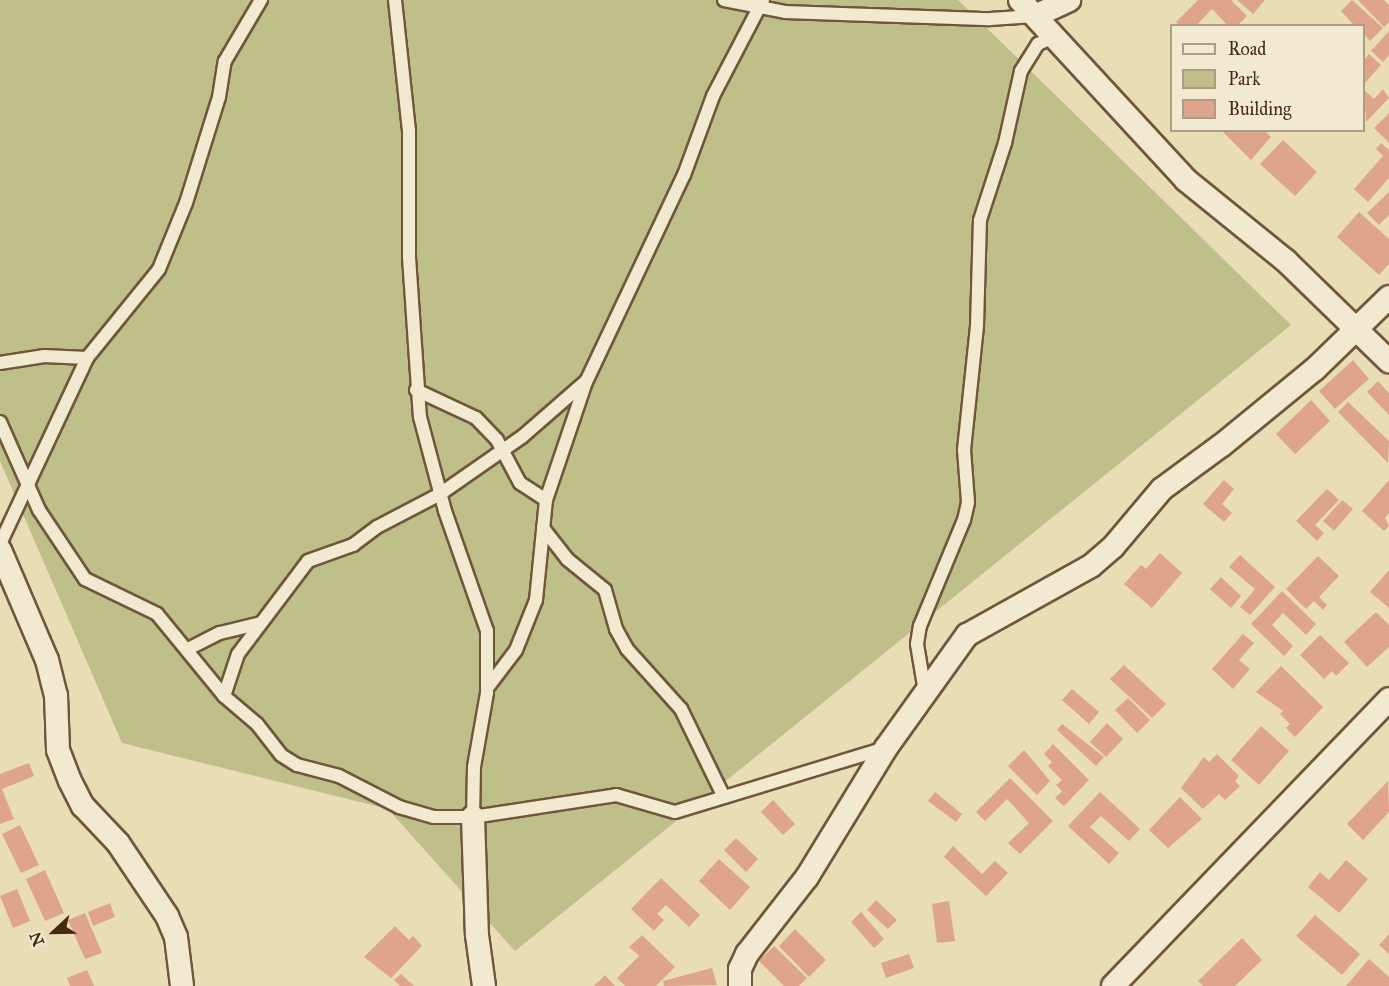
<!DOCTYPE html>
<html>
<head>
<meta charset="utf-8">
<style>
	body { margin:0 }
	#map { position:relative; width:1389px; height:986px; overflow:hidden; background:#e9ddb6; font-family:"IM FELL Great Primer",serif }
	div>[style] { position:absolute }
	.green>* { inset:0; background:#bebf89 }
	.building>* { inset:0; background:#dea58c }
	.roads { filter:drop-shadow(2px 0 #70563b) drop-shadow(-2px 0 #70563b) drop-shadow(0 2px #70563b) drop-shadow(0 -2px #70563b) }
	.lane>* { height:12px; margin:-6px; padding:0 6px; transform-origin:6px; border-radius:6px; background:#f1e9d0 }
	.street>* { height:22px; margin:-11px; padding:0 11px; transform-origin:11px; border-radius:11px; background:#f1e9d0 }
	span { translate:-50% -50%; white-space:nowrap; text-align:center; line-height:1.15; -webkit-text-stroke:4.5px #f1e9d0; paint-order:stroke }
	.legend { position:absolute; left:1170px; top:24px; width:195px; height:108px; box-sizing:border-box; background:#f1e9d0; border:2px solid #ad9c84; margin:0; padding:8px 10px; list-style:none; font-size:18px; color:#472912 }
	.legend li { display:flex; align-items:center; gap:12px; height:30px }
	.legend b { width:30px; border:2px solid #ad9c84 }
	.north { position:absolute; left:24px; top:902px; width:60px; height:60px; -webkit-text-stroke:4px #f1e9d0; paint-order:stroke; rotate:248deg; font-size:16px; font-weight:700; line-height:24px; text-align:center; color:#472912 }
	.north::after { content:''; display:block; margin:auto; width:21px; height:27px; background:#472912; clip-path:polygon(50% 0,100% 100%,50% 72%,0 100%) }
</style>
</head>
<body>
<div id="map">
	<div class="green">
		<i style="clip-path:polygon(0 0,958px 0,1291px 325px,515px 951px,388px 809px,122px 743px,0 461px)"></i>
	</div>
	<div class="building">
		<i style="clip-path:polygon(1198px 0,1231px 0,1247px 16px,1237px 26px,1228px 26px,1212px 9px,1196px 26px,1180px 26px,1176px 22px)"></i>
		<i style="clip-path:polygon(1237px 0,1265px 0,1253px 14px)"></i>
		<i style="clip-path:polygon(1352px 0,1383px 28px,1370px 41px,1364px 34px,1364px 26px,1355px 26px,1341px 11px)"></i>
		<i style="clip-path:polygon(1358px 0,1384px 0,1389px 5px,1389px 22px,1384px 27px)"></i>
		<i style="clip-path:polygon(1389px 31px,1389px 55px,1383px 62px,1371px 51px)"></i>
		<i style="clip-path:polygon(1369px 54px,1381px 65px,1364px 84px,1364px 60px)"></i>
		<i style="clip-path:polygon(1383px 89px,1389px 98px,1366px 122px,1364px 90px,1374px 99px)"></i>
		<i style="clip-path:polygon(1389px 113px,1389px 143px,1374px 128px)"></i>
		<i style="clip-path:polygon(1221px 130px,1264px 130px,1271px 137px,1251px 160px)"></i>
		<i style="clip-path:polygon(1283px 140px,1317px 172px,1295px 196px,1260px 164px)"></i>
		<i style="clip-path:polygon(1381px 143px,1389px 150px,1389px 178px,1368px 202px,1354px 189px,1383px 156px,1376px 149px)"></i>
		<i style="clip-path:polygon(1389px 192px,1389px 215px,1379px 225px,1367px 213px)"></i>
		<i style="clip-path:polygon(1359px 212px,1389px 239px,1389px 264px,1379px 275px,1337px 237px)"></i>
		<i style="clip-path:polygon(1353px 360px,1369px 379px,1335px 409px,1319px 391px)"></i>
		<i style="clip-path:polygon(1378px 381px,1389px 393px,1389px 415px,1367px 392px)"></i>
		<i style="clip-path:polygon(1311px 400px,1330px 421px,1295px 454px,1276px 434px)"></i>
		<i style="clip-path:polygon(1348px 402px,1389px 441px,1388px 463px,1338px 412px)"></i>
		<i style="clip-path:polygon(1224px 480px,1234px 489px,1222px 504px,1232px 513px,1224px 522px,1203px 504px)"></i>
		<i style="clip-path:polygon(1389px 480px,1389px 513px,1385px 518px,1389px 526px,1384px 531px,1362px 511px)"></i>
		<i style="clip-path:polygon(1327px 489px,1339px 500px,1315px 525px,1324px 533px,1317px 541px,1296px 521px)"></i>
		<i style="clip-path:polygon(1342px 500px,1353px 509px,1334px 531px,1323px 521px)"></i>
		<i style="clip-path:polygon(1160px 553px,1182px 573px,1152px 608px,1124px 584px,1141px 565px,1146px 569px)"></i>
		<i style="clip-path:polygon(1240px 555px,1275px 587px,1250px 615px,1240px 607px,1255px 589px,1229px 567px)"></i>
		<i style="clip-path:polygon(1318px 556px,1339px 576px,1319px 597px,1327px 605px,1323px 610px,1314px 601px,1306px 609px,1286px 589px)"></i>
		<i style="clip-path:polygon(1389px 570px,1389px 608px,1370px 592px)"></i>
		<i style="clip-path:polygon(1221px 577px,1241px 596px,1231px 608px,1210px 589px)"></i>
		<i style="clip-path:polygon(1282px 591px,1316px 624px,1306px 635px,1283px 613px,1272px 625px,1293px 646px,1284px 656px,1251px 624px)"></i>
		<i style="clip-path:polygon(1376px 612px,1389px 625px,1389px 647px,1367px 667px,1344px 642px)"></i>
		<i style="clip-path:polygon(1243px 634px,1254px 643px,1239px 660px,1250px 669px,1233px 689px,1212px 669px)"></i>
		<i style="clip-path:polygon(1320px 635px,1349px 663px,1336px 676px,1332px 671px,1324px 679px,1300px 655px)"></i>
		<i style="clip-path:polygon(1124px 665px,1166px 704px,1152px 718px,1110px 679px)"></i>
		<i style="clip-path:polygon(1281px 666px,1323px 707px,1295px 737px,1286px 728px,1290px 724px,1280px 714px,1283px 711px,1256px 692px)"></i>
		<i style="clip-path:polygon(1072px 689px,1099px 712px,1089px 724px,1062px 700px)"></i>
		<i style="clip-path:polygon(1128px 698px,1150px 720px,1137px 733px,1115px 710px)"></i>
		<i style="clip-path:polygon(1107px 723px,1123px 739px,1106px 757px,1090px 742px)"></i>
		<i style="clip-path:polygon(1062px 724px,1104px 757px,1096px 766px,1057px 730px)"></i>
		<i style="clip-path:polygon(1261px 726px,1289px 751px,1259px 785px,1231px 760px)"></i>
		<i style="clip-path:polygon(1053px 744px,1089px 780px,1064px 806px,1055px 798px,1062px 791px,1056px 785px,1062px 780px,1048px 766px,1052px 762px,1044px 754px)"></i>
		<i style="clip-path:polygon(1024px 750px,1050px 781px,1037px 795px,1008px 766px)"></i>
		<i style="clip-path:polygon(1217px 754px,1239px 776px,1235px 781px,1240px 786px,1225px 800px,1219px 794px,1203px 809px,1181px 788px,1204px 757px,1209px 762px)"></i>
		<i style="clip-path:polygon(29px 763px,34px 776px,2px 789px,14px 819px,0 824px,0 774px)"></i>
		<i style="clip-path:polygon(1010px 778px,1053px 821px,1020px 854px,1008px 843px,1029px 823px,1007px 799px,985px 821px,976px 812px)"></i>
		<i style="clip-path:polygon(1388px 781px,1389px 812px,1363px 840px,1347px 824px)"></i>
		<i style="clip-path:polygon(935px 792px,962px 814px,956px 822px,928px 801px)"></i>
		<i style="clip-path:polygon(1100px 792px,1140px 829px,1129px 841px,1101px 816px,1090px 827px,1119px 853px,1109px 864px,1068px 826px)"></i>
		<i style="clip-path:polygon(1180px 797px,1202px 819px,1168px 848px,1149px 830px)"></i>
		<i style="clip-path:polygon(773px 800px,795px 824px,783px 835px,761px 812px)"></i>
		<i style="clip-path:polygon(20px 825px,39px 865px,21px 873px,2px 834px)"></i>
		<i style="clip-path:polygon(736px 838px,758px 859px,746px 872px,724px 850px)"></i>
		<i style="clip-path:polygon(953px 846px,982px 874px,995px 861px,1008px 873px,986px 896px,944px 857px)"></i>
		<i style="clip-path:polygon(719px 859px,750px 887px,730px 910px,699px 881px)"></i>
		<i style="clip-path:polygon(1346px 860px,1368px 879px,1339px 913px,1308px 887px,1320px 872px,1329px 880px)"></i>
		<i style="clip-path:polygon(45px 870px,64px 913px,45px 921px,26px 879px)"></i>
		<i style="clip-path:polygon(661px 878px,700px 915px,689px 927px,666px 905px,657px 914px,664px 920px,654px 931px,631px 909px)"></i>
		<i style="clip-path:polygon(17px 889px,30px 921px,13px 928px,0 896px)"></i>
		<i style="clip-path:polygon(876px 900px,897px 920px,888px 929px,867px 910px)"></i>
		<i style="clip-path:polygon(949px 901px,955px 941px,937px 943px,932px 904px)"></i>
		<i style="clip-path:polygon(110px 903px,115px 917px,93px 926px,88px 912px)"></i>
		<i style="clip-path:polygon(861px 912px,884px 939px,874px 948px,851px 922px)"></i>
		<i style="clip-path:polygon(85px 913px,102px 953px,85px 959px,68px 920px)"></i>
		<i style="clip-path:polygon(1315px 915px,1360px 954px,1342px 975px,1296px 936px)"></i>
		<i style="clip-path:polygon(395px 926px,409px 940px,413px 936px,422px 946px,391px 978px,364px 957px)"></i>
		<i style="clip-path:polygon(795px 929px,826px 960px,809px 977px,779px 946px)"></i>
		<i style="clip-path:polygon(1389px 934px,1389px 954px,1379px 945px)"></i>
		<i style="clip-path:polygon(642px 935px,675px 967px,656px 986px,625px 986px,617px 978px,639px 956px,629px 947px)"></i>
		<i style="clip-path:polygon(1242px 938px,1262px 960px,1235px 986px,1203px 986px,1198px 981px)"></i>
		<i style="clip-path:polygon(774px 946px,807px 978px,799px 986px,784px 986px,759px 961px)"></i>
		<i style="clip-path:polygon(909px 954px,914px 968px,886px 978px,881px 963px)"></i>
		<i style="clip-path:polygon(1369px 959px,1389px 977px,1389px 986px,1346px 986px)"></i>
		<i style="clip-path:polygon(712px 968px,717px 985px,664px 986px,663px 981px)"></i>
		<i style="clip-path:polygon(87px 970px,94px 986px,70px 986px,67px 978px)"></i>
		<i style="clip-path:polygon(401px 974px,414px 986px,400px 986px,394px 980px)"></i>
		<i style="clip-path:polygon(605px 975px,615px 986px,594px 986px)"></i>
	</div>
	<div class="roads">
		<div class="lane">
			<i style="left:395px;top:0;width:131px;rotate:83.9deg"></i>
			<i style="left:409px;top:130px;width:127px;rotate:90deg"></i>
			<i style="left:409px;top:257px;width:160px;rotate:86.1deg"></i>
			<i style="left:420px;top:417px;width:97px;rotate:75.1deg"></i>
			<i style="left:445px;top:511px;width:127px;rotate:70.7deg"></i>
			<i style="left:487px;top:631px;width:62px;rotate:90deg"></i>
			<i style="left:487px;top:693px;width:75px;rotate:100deg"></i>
			<i style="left:474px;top:767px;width:50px;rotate:91.1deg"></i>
			<i style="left:724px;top:0;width:62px;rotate:11.1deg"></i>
			<i style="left:785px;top:12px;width:205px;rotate:2deg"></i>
			<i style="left:990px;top:19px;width:45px;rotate:-3.8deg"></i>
			<i style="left:0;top:363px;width:45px;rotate:-9deg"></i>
			<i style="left:44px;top:356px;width:43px;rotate:2.7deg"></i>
			<i style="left:416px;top:390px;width:66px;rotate:25deg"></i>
			<i style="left:476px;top:418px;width:30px;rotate:46deg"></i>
			<i style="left:497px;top:440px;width:49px;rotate:61.9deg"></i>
			<i style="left:520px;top:483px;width:31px;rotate:33deg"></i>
			<i style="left:0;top:422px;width:96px;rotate:66.1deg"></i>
			<i style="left:39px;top:510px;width:83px;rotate:56.3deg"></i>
			<i style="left:85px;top:579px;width:80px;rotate:25.9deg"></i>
			<i style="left:157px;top:614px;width:106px;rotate:50.7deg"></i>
			<i style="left:224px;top:696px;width:43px;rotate:40.3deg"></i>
			<i style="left:257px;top:724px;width:39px;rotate:52deg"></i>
			<i style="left:281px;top:755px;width:19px;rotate:32deg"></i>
			<i style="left:297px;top:765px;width:43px;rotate:14.7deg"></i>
			<i style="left:339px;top:776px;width:68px;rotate:27.3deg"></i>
			<i style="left:399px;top:807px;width:36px;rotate:16deg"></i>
			<i style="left:434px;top:817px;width:39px"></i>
			<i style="left:473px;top:817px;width:145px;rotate:-8.7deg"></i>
			<i style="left:616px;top:795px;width:61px;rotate:16.1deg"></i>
			<i style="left:675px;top:812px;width:220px;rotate:-16.9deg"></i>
			<i style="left:543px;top:528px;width:39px;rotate:52deg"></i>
			<i style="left:567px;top:559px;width:49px;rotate:39.2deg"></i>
			<i style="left:605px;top:590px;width:41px;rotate:74.2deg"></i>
			<i style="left:616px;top:629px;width:23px;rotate:61deg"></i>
			<i style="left:627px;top:649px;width:81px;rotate:48deg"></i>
			<i style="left:681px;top:709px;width:98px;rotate:64deg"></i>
			<i style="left:0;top:544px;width:205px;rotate:-64.9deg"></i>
			<i style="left:87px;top:358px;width:114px;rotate:-51deg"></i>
			<i style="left:159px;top:269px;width:71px;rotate:-67.8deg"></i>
			<i style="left:186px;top:203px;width:111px;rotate:-72.7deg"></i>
			<i style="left:219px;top:97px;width:36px;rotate:-81deg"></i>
			<i style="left:225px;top:61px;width:71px;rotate:-59.5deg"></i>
			<i style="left:188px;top:649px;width:36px;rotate:-27deg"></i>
			<i style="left:220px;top:633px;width:42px;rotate:-13.7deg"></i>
			<i style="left:488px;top:687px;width:46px;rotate:-52.9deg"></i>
			<i style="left:516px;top:650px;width:54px;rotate:-68.2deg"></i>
			<i style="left:536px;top:600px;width:100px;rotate:-84.3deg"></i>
			<i style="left:546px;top:500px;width:125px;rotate:-71.3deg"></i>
			<i style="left:586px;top:382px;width:229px;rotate:-64.7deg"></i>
			<i style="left:684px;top:175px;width:84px;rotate:-69.8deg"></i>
			<i style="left:713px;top:96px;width:108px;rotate:-62.5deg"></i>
			<i style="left:925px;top:692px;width:49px;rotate:-99.5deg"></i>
			<i style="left:917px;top:644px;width:18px;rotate:-81deg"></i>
			<i style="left:920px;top:626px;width:115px;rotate:-67.5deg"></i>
			<i style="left:964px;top:520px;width:18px;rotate:-77deg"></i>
			<i style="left:968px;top:502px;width:52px;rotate:-94.4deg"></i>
			<i style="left:964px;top:450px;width:125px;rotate:-84deg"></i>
			<i style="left:977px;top:326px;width:106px;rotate:-88.4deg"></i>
			<i style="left:980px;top:220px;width:81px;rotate:-72deg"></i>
			<i style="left:1005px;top:143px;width:74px;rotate:-77.5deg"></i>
			<i style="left:1021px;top:71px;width:32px;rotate:-58deg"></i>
			<i style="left:1038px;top:44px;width:19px;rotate:-25deg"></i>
			<i style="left:224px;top:696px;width:44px;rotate:-71.6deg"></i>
			<i style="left:238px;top:654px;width:116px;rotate:-53deg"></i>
			<i style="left:308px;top:561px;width:48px;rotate:-19.6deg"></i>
			<i style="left:353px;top:545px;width:30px;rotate:-37deg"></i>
			<i style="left:377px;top:527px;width:71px;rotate:-27.6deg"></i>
			<i style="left:440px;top:494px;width:101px;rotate:-34.9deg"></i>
			<i style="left:523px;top:436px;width:82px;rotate:-41.1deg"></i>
		</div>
		<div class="street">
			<i style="left:1020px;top:0;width:245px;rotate:47.3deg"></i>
			<i style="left:1186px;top:180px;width:129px;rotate:39deg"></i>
			<i style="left:1286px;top:261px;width:144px;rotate:44.2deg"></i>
			<i style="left:1035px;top:16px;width:38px;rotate:-25deg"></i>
			<i style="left:0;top:550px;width:120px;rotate:66.9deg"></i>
			<i style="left:47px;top:660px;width:36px;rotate:76deg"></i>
			<i style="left:56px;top:695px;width:55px;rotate:87.9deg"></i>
			<i style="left:58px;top:750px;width:33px;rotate:69deg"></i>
			<i style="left:70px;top:781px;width:28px;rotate:63deg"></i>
			<i style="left:83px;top:806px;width:51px;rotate:46.6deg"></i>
			<i style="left:118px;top:843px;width:88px;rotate:56.1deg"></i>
			<i style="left:167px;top:916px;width:23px;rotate:67deg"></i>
			<i style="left:176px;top:937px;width:49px;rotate:83deg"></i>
			<i style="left:473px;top:817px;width:118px;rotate:88.1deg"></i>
			<i style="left:477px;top:935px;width:51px;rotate:82.2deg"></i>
			<i style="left:740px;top:986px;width:17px;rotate:-90deg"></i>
			<i style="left:740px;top:969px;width:17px;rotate:-65deg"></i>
			<i style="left:747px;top:954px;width:98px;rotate:-52.1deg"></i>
			<i style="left:807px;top:877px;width:151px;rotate:-58.5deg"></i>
			<i style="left:886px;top:748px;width:139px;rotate:-54.4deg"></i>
			<i style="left:967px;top:635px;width:142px;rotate:-29.1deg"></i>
			<i style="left:1091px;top:566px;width:29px;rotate:-41deg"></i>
			<i style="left:1113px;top:547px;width:76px;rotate:-49.8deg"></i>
			<i style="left:1162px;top:489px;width:74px;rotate:-36.3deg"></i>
			<i style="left:1222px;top:445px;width:120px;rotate:-39.3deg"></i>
			<i style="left:1315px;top:369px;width:103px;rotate:-44.2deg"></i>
			<i style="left:1113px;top:986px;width:398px;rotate:-46.1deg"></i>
		</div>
	</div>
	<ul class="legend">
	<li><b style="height:8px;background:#f1e9d0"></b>Road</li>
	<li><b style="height:16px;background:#bebf89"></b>Park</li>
	<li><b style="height:16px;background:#dea58c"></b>Building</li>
	</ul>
	<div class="north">N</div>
</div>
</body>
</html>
